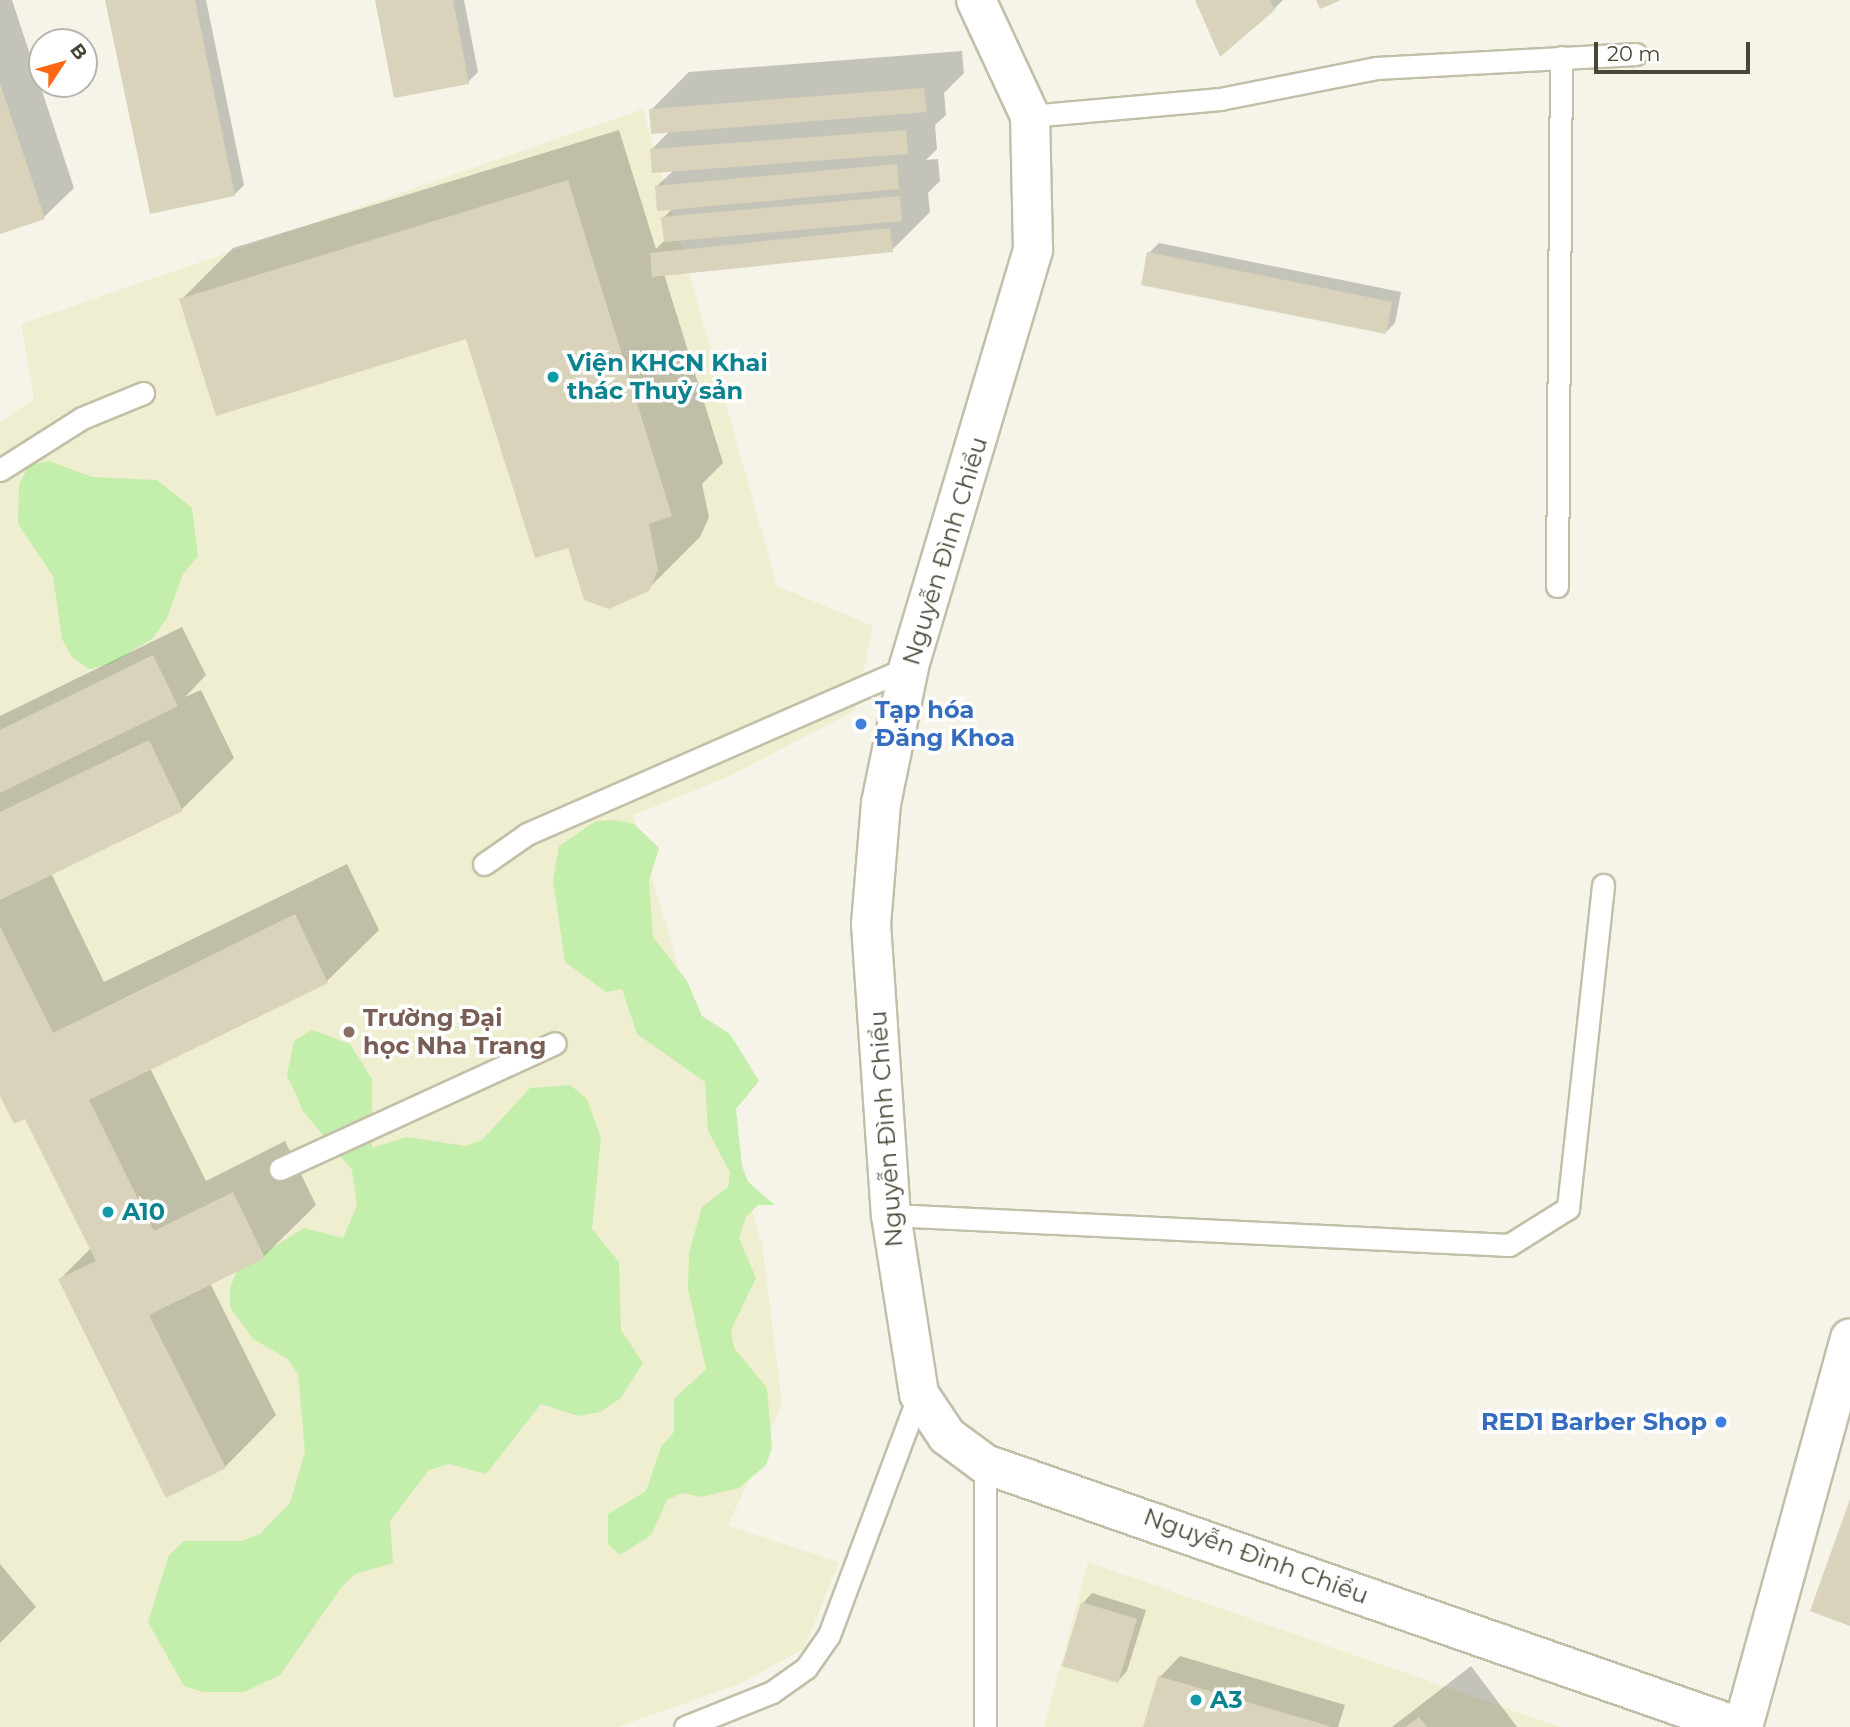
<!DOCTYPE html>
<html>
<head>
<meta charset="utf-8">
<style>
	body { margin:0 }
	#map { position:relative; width:1850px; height:1727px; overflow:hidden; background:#f6f4e8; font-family:Montserrat,sans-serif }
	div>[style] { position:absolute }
	.education>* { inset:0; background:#f0eed0 }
	.green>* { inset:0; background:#c3eeac }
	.shadow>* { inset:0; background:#0003 }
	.building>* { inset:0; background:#d9d3bc }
	.roads { filter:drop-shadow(2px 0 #c2bfa9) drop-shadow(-2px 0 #c2bfa9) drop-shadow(0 2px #c2bfa9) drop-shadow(0 -2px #c2bfa9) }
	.service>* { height:21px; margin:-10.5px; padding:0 10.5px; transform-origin:10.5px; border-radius:10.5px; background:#fff }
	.minor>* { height:38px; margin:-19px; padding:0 19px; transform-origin:19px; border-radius:19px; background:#fff }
	.tertiary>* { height:38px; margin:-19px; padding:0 19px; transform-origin:19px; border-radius:19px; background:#fff }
	.dots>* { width:19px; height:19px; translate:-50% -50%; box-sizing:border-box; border:4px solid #fff; border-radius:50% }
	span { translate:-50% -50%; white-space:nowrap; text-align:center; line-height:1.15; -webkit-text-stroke:7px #fff; paint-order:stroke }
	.culture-label { font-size:24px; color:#0d838f; font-weight:700 }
	.left { translate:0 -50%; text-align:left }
	.street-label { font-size:24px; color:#4a4635 }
	.shop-label { font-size:24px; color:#366cbe; font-weight:700 }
	.right { translate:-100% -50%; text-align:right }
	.education-label { font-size:24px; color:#785e54; font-weight:700 }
	.north { position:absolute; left:28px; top:28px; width:70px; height:70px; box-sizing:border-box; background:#fff; border:2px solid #b7b5ae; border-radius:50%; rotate:54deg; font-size:19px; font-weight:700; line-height:28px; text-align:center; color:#4a4635 }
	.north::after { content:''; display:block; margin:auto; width:24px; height:32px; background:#ff6715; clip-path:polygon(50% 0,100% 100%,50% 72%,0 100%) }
	.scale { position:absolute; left:1594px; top:42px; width:156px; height:32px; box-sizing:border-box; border:4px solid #4a4635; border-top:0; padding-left:9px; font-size:21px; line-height:24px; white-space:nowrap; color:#4a4635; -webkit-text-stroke:5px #fff; paint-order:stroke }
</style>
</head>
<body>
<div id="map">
	<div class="education">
		<i style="clip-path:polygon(643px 109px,777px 586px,873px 626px,855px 711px,723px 779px,633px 815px,763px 1248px,782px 1405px,728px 1526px,839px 1562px,804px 1649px,737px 1685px,617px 1727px,0 1727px,0 422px,34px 399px,21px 324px)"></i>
		<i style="clip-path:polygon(1088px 1562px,1560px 1727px,1044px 1727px)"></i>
	</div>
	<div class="green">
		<i style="clip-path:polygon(49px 461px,92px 477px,157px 480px,192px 508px,198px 556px,183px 574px,167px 618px,152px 639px,111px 664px,89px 669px,72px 657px,62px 639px,53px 576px,18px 524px,19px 485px,29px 465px)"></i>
		<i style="clip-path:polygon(615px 820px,634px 824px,659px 848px,649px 881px,653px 937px,687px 981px,702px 1016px,730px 1034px,759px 1081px,736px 1109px,742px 1166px,748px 1182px,775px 1205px,758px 1205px,746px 1217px,739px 1238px,756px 1278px,731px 1330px,734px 1348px,767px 1388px,772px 1448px,766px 1465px,739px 1488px,701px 1497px,682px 1493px,667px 1500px,651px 1535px,620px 1555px,608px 1544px,608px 1514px,646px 1491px,661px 1447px,674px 1432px,674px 1399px,706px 1369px,688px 1289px,689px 1253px,702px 1207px,728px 1187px,730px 1172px,708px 1131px,705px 1082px,637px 1034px,622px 989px,606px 992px,565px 962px,553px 881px,559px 846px,596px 821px)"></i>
		<i style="clip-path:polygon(312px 1030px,350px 1044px,372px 1079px,372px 1148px,407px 1137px,465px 1146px,482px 1140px,530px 1088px,570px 1085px,587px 1099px,601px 1138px,592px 1229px,619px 1262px,621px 1330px,643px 1363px,621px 1398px,600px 1412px,578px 1416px,541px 1404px,486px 1474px,449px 1464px,429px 1470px,390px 1521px,393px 1563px,355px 1574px,341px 1588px,280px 1675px,244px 1692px,203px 1692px,184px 1686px,148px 1622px,169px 1555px,184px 1541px,241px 1541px,260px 1534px,290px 1503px,305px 1452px,298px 1374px,288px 1359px,253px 1339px,230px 1307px,230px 1288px,238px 1269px,304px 1228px,343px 1238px,357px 1205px,352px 1170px,303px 1111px,287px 1075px,294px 1041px)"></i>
	</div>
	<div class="shadow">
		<i style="clip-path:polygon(0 0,12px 0,74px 188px,44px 217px,0 232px)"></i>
		<i style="clip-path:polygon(106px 0,206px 0,244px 185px,234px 195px)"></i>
		<i style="clip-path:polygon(377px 0,464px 0,478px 72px,468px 82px)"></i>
		<i style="clip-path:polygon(1197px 0,1283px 0,1274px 9px)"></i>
		<i style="clip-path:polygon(962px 51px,964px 73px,944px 93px,946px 115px,935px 125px,937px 149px,926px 160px,938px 159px,940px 181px,928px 193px,930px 212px,892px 250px,664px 274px,723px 463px,702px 484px,709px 517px,700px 537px,648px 589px,569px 546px,467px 337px,181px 300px,233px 248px,619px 130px,656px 249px,665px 240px,663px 218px,673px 208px,656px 187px,674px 170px,652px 149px,670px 131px,651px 110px,689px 72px)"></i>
		<i style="clip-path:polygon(1159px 243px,1401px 292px,1395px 323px,1385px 333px,1149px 253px)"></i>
		<i style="clip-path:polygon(182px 627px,206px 675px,185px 697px,201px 690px,234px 758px,182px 809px,51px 873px,104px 982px,347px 864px,379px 930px,327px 981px,150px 1068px,206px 1181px,285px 1141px,316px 1205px,264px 1256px,210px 1283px,276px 1415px,225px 1467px,60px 1279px,91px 1248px,26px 1117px,0 1092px,0 716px)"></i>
		<i style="clip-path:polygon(0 1564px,36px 1607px,0 1643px)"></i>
		<i style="clip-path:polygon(1092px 1593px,1146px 1610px,1127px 1671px,1118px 1681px,1083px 1603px)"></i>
		<i style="clip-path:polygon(1180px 1656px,1345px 1705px,1338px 1727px,1145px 1727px,1160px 1677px)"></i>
		<i style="clip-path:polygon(1471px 1666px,1517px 1727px,1392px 1727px)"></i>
	</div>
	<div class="building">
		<i style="clip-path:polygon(105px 0,195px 0,235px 196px,150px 214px)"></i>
		<i style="clip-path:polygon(375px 0,453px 0,469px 84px,394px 98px)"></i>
		<i style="clip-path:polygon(1195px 0,1270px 0,1275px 10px,1220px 57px)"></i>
		<i style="clip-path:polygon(1316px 0,1341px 0,1320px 9px)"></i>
		<i style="clip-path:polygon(0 83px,45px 219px,0 234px)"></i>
		<i style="clip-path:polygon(924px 88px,927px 112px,651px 134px,649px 109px)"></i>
		<i style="clip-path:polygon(906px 130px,908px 154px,652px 173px,650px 149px)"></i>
		<i style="clip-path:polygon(897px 164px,899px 189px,657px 211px,655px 186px)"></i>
		<i style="clip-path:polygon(568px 180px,672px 516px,649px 524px,658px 570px,649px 591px,609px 609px,584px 600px,568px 548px,535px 558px,466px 339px,216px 416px,179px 299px)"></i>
		<i style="clip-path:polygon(900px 196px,902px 221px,664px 242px,661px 217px)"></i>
		<i style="clip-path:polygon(890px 228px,893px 252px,652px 277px,650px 253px)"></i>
		<i style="clip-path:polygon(1147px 252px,1392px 302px,1386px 334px,1141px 285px)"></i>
		<i style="clip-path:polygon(153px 655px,178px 706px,0 793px,0 730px)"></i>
		<i style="clip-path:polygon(149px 740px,183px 811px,0 900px,0 812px)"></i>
		<i style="clip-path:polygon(295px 914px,328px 983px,89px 1100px,154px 1231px,233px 1192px,265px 1258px,149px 1315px,226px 1468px,166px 1498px,58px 1279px,96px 1261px,25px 1119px,14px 1124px,0 1096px,0 926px,53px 1033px)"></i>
		<i style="clip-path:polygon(1850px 1499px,1850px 1626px,1810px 1611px)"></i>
		<i style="clip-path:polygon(1081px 1602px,1137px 1619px,1118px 1683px,1062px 1666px)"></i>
		<i style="clip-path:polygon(1158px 1676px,1329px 1726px,1329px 1727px,1143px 1727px)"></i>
		<i style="clip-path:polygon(1419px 1717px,1427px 1727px,1405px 1727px)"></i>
	</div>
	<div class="roads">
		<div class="service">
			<i style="left:1030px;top:116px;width:191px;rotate:-5.1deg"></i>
			<i style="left:1220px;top:99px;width:160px;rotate:-11.2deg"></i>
			<i style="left:1377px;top:68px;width:259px;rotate:-3.1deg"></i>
			<i style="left:0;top:470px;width:97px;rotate:-32.4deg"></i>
			<i style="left:82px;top:418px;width:66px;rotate:-22.3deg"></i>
			<i style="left:1557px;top:586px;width:529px;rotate:-89.57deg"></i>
			<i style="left:484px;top:864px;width:52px;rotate:-34.9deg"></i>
			<i style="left:527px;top:834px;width:417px;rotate:-23.6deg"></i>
			<i style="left:280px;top:1169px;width:302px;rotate:-24.6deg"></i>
			<i style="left:891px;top:1215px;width:619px;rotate:2.78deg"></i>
			<i style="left:1509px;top:1245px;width:70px;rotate:-32.1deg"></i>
			<i style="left:1568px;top:1208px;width:325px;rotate:-83.8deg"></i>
			<i style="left:985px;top:1464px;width:263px;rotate:90deg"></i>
			<i style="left:685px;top:1727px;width:94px;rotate:-21.9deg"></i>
			<i style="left:772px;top:1692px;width:42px;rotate:-35.2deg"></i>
			<i style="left:806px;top:1668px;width:40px;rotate:-55.1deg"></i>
			<i style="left:829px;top:1635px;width:257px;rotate:-69.5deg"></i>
		</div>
		<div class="minor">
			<i style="left:1743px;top:1727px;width:403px;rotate:-74.6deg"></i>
		</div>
		<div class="tertiary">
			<i style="left:976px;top:0;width:128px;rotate:65deg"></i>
			<i style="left:1030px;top:116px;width:134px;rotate:88.7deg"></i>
			<i style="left:1033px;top:250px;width:435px;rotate:106.6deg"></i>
			<i style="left:909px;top:667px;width:139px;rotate:101.6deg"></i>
			<i style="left:881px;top:803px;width:121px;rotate:94.7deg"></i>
			<i style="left:871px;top:924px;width:292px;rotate:86.1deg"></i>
			<i style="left:891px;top:1215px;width:181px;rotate:81.1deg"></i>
			<i style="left:919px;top:1394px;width:50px;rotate:56.3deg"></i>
			<i style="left:947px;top:1436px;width:47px;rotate:36.4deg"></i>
			<i style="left:985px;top:1464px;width:799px;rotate:19.23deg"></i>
		</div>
	</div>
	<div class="dots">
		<i style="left:553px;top:377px;background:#0f9aa8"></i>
		<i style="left:861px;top:724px;background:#3f7fe0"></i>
		<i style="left:349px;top:1032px;background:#8d6e63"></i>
		<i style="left:108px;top:1212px;background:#0f9aa8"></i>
		<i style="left:1721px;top:1422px;background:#3f7fe0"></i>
		<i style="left:1196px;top:1700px;background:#0f9aa8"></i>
	</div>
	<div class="culture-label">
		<span class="left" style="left:567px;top:377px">Viện KHCN Khai<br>thác Thuỷ sản</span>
		<span class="left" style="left:122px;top:1212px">A10</span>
		<span class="left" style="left:1210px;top:1700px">A3</span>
	</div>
	<div class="street-label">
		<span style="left:945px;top:551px;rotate:-73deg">Nguyễn Đình Chiểu</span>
		<span style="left:886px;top:1129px;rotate:-94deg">Nguyễn Đình Chiểu</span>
		<span style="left:1256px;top:1556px;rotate:20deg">Nguyễn Đình Chiểu</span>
	</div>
	<div class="shop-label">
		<span class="left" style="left:875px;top:724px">Tạp hóa<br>Đăng Khoa</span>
		<span class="right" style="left:1707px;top:1422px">RED1 Barber Shop</span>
	</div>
	<div class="education-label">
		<span class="left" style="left:363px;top:1032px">Trường Đại<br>học Nha Trang</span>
	</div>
	<div class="north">B</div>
	<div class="scale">20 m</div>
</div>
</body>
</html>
